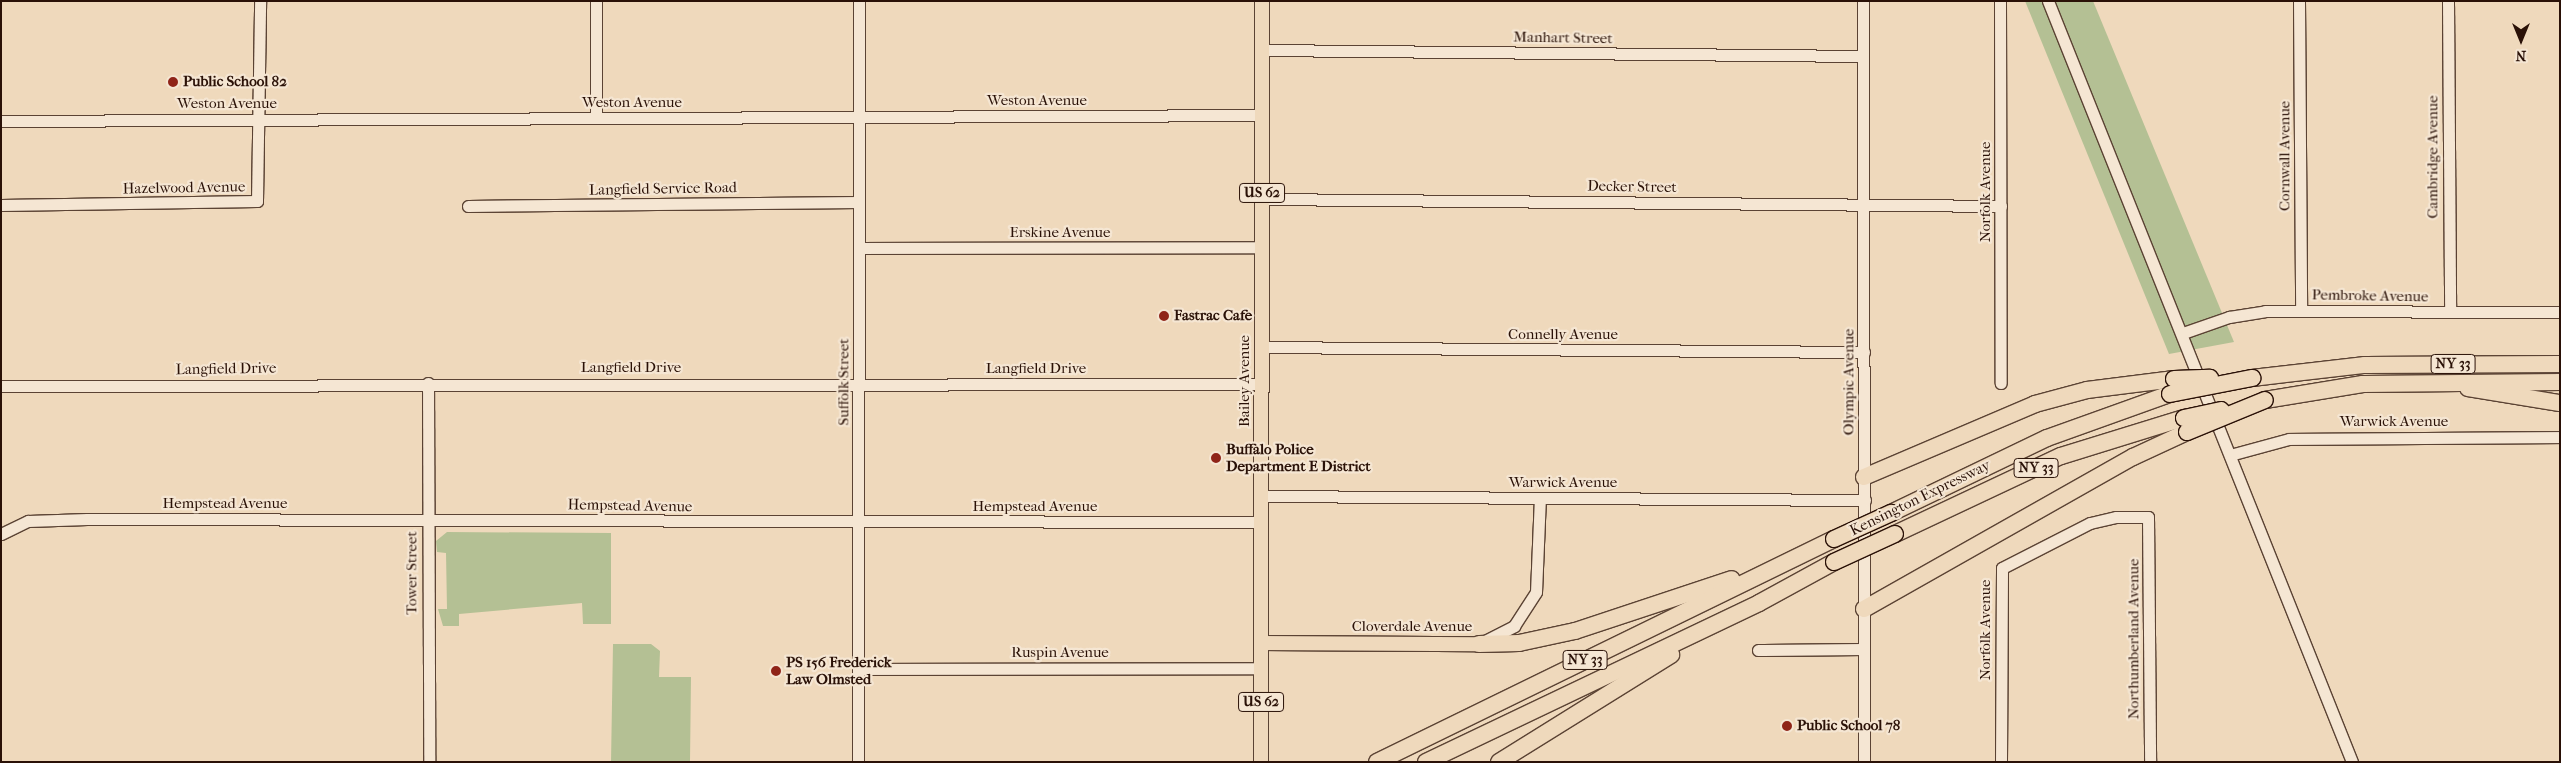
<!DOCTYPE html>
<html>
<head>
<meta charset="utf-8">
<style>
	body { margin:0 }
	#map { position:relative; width:2561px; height:763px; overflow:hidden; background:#efd9bc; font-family:"IM FELL French Canon",serif }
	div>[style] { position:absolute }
	.green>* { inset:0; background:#b4c094 }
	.roads { filter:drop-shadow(1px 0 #5b4334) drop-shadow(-1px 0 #5b4334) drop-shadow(0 1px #5b4334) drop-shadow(0 -1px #5b4334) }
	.minor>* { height:11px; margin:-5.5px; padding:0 5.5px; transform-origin:5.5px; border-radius:5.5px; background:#f5e6d3 }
	.major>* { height:14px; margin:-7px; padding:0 7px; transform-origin:7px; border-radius:7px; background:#efd9bc }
	.highway>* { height:16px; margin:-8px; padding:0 8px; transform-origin:8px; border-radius:8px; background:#efd9bc }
	.bridges { filter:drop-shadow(1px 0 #2a1107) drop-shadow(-1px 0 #2a1107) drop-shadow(0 1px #2a1107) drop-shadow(0 -1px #2a1107) }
	.highway-bridge>* { height:16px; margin:-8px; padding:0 8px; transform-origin:8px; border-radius:8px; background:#efd9bc }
	.dots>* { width:14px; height:14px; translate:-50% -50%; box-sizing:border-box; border:2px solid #f5e6d3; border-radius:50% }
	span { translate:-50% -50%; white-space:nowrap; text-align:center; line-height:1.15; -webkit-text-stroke:4.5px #f5e6d3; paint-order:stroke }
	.shield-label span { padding:1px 4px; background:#f5e6d3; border:1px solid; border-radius:4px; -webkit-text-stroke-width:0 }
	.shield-label { font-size:14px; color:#2a1107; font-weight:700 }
	.street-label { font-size:15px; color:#2a1107 }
	.poi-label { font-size:15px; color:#2a1107; font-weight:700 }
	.left { translate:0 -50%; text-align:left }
	.frame { position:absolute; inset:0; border:2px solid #2a1107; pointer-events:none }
	.north { position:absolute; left:2496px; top:15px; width:50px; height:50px; -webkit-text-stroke:4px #f5e6d3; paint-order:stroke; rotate:180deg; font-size:14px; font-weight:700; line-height:20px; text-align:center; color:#2a1107 }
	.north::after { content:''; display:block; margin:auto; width:18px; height:22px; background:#2a1107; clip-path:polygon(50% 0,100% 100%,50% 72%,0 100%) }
</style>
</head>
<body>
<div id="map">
	<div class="green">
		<i style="clip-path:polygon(2025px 1px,2093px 1px,2234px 342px,2169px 354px)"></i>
		<i style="clip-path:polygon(447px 532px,611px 533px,611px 624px,583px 624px,582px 603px,459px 614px,459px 626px,443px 626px,438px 609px,447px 609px,446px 553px,437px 552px,436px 541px)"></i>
		<i style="clip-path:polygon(613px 644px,651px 644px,660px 651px,659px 677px,691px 677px,690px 762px,611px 762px)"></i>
	</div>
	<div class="roads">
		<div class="minor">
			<i style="left:1863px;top:1px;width:761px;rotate:89.92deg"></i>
			<i style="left:2000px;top:1px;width:382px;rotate:89.9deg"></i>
			<i style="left:2048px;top:1px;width:819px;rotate:68.22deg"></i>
			<i style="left:2299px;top:1px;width:309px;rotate:89.6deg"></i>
			<i style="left:2448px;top:1px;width:311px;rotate:89.6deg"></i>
			<i style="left:1262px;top:50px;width:601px;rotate:0.57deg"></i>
			<i style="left:596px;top:118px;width:117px;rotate:-90deg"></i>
			<i style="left:1px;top:121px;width:1261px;rotate:-0.27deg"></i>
			<i style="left:1262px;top:199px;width:739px;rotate:0.54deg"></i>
			<i style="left:1px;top:205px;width:256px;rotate:-0.9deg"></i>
			<i style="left:257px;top:201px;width:200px;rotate:-89.1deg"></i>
			<i style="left:468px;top:206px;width:391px;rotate:-0.6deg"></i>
			<i style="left:859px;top:248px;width:403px;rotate:-0.1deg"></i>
			<i style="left:2183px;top:333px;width:49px;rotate:-19.2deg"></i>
			<i style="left:2229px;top:317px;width:36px;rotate:-9deg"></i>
			<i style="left:2265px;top:311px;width:295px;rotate:0.2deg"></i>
			<i style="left:1262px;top:347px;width:602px;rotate:0.48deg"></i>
			<i style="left:428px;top:383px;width:379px;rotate:89.8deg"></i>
			<i style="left:1px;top:386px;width:1261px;rotate:-0.09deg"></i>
			<i style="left:2230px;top:455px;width:61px;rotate:-15.2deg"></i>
			<i style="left:2289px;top:439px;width:271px;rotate:-0.4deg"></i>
			<i style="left:1261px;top:496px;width:604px;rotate:0.38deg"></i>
			<i style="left:1px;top:534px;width:30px;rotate:-26deg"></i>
			<i style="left:28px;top:521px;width:59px;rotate:-1.9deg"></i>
			<i style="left:87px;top:519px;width:1174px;rotate:0.15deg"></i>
			<i style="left:1485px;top:641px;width:33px;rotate:-27deg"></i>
			<i style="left:1514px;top:626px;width:40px;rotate:-57.1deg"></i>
			<i style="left:1536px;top:592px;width:94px;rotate:-87.6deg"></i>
			<i style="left:1758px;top:650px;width:105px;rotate:-0.5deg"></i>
			<i style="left:859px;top:669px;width:402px;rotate:-0.1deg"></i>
			<i style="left:858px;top:762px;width:761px;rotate:-89.92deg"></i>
			<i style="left:2001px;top:762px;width:194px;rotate:-89.7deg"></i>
			<i style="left:2002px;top:568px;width:99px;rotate:-27.1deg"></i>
			<i style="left:2090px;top:523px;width:27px;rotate:-13deg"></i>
			<i style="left:2116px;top:517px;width:32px"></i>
			<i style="left:2148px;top:517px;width:245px;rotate:89.5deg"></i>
		</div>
		<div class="major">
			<i style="left:1261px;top:643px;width:218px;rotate:0.3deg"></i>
			<i style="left:1261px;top:762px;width:761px;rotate:-89.92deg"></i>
		</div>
		<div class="highway">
			<i style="left:2252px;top:378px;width:114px;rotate:-6.6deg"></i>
			<i style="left:2365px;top:365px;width:195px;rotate:-0.3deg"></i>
			<i style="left:2468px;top:388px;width:93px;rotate:9.3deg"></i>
			<i style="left:2265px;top:400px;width:99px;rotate:-9.3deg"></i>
			<i style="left:2363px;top:384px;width:197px;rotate:-0.6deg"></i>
			<i style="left:1864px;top:477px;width:186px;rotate:-23.1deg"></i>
			<i style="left:2035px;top:404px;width:54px;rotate:-15.1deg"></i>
			<i style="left:2087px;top:390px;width:88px;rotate:-7.2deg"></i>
			<i style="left:1891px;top:513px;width:173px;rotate:-25.7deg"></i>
			<i style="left:2047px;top:438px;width:131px;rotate:-19.7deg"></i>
			<i style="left:1895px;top:534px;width:183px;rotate:-25.2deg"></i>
			<i style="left:2061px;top:456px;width:129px;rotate:-17.2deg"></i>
			<i style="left:1864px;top:609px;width:309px;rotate:-29.5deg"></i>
			<i style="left:2133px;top:457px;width:60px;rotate:-24.8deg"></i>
			<i style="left:1479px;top:644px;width:40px;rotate:-1.4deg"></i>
			<i style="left:1519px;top:643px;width:57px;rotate:-12.1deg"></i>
			<i style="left:1575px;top:631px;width:165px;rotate:-18.3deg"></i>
			<i style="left:1377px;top:762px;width:509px;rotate:-26.01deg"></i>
			<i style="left:1426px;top:762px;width:369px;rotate:-25.5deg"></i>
			<i style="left:1759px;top:603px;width:85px;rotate:-28.7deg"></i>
			<i style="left:1499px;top:762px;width:203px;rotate:-31.9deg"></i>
		</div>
	</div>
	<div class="bridges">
		<div class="highway-bridge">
			<i style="left:2174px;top:379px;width:36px;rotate:-2deg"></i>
			<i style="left:2170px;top:394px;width:84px;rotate:-11deg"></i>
			<i style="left:2184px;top:418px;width:38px;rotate:-12deg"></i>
			<i style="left:2187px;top:432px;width:84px;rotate:-22.3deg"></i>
			<i style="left:1834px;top:539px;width:63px;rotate:-24.5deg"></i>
			<i style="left:1834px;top:562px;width:67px;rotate:-24.7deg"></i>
		</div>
	</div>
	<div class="dots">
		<i style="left:173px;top:82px;background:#8f2418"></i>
		<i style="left:1164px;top:316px;background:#8f2418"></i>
		<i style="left:1216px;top:458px;background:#8f2418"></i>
		<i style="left:776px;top:671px;background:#8f2418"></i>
		<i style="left:1787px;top:726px;background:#8f2418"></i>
	</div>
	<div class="shield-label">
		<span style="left:1262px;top:193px">US 62</span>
		<span style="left:2453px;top:364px">NY 33</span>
		<span style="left:2036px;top:468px">NY 33</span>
		<span style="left:1585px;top:660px">NY 33</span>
		<span style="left:1261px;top:702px">US 62</span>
	</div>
	<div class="street-label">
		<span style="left:1563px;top:38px;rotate:1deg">Manhart Street</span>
		<span style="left:1037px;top:101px">Weston Avenue</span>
		<span style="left:632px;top:103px">Weston Avenue</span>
		<span style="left:227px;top:104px">Weston Avenue</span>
		<span style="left:2285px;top:156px;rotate:-90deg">Cornwall Avenue</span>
		<span style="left:2433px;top:157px;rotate:-90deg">Cambridge Avenue</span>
		<span style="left:1632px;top:187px;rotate:1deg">Decker Street</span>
		<span style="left:184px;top:188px;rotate:-1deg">Hazelwood Avenue</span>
		<span style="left:663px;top:189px;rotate:-1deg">Langfield Service Road</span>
		<span style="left:1986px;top:192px;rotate:-90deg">Norfolk Avenue</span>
		<span style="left:1060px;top:233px">Erskine Avenue</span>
		<span style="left:2370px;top:296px;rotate:1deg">Pembroke Avenue</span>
		<span style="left:1563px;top:335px">Connelly Avenue</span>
		<span style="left:631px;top:368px">Langfield Drive</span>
		<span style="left:226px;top:369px;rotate:-1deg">Langfield Drive</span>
		<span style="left:1036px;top:369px">Langfield Drive</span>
		<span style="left:1245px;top:381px;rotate:-90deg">Bailey Avenue</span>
		<span style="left:844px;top:382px;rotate:-90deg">Suffolk Street</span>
		<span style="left:1849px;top:382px;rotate:-90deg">Olympic Avenue</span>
		<span style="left:2394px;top:422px">Warwick Avenue</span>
		<span style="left:1563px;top:483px">Warwick Avenue</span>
		<span style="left:1920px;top:498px;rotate:-26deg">Kensington Expressway</span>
		<span style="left:225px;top:504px">Hempstead Avenue</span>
		<span style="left:630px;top:506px;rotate:1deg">Hempstead Avenue</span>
		<span style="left:1035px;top:507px">Hempstead Avenue</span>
		<span style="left:412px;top:573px;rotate:-90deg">Tower Street</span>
		<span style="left:1412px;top:627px">Cloverdale Avenue</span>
		<span style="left:1986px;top:630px;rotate:-90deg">Norfolk Avenue</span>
		<span style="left:2134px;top:639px;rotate:-90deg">Northumberland Avenue</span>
		<span style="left:1060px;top:653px">Ruspin Avenue</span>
	</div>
	<div class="poi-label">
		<span class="left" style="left:183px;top:82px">Public School 82</span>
		<span class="left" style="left:1174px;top:316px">Fastrac Cafe</span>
		<span class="left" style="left:1226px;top:458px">Buffalo Police<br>Department E District</span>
		<span class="left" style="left:786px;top:671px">PS 156 Frederick<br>Law Olmsted</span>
		<span class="left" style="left:1797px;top:726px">Public School 78</span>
	</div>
	<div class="frame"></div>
	<div class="north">N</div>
</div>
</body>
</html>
